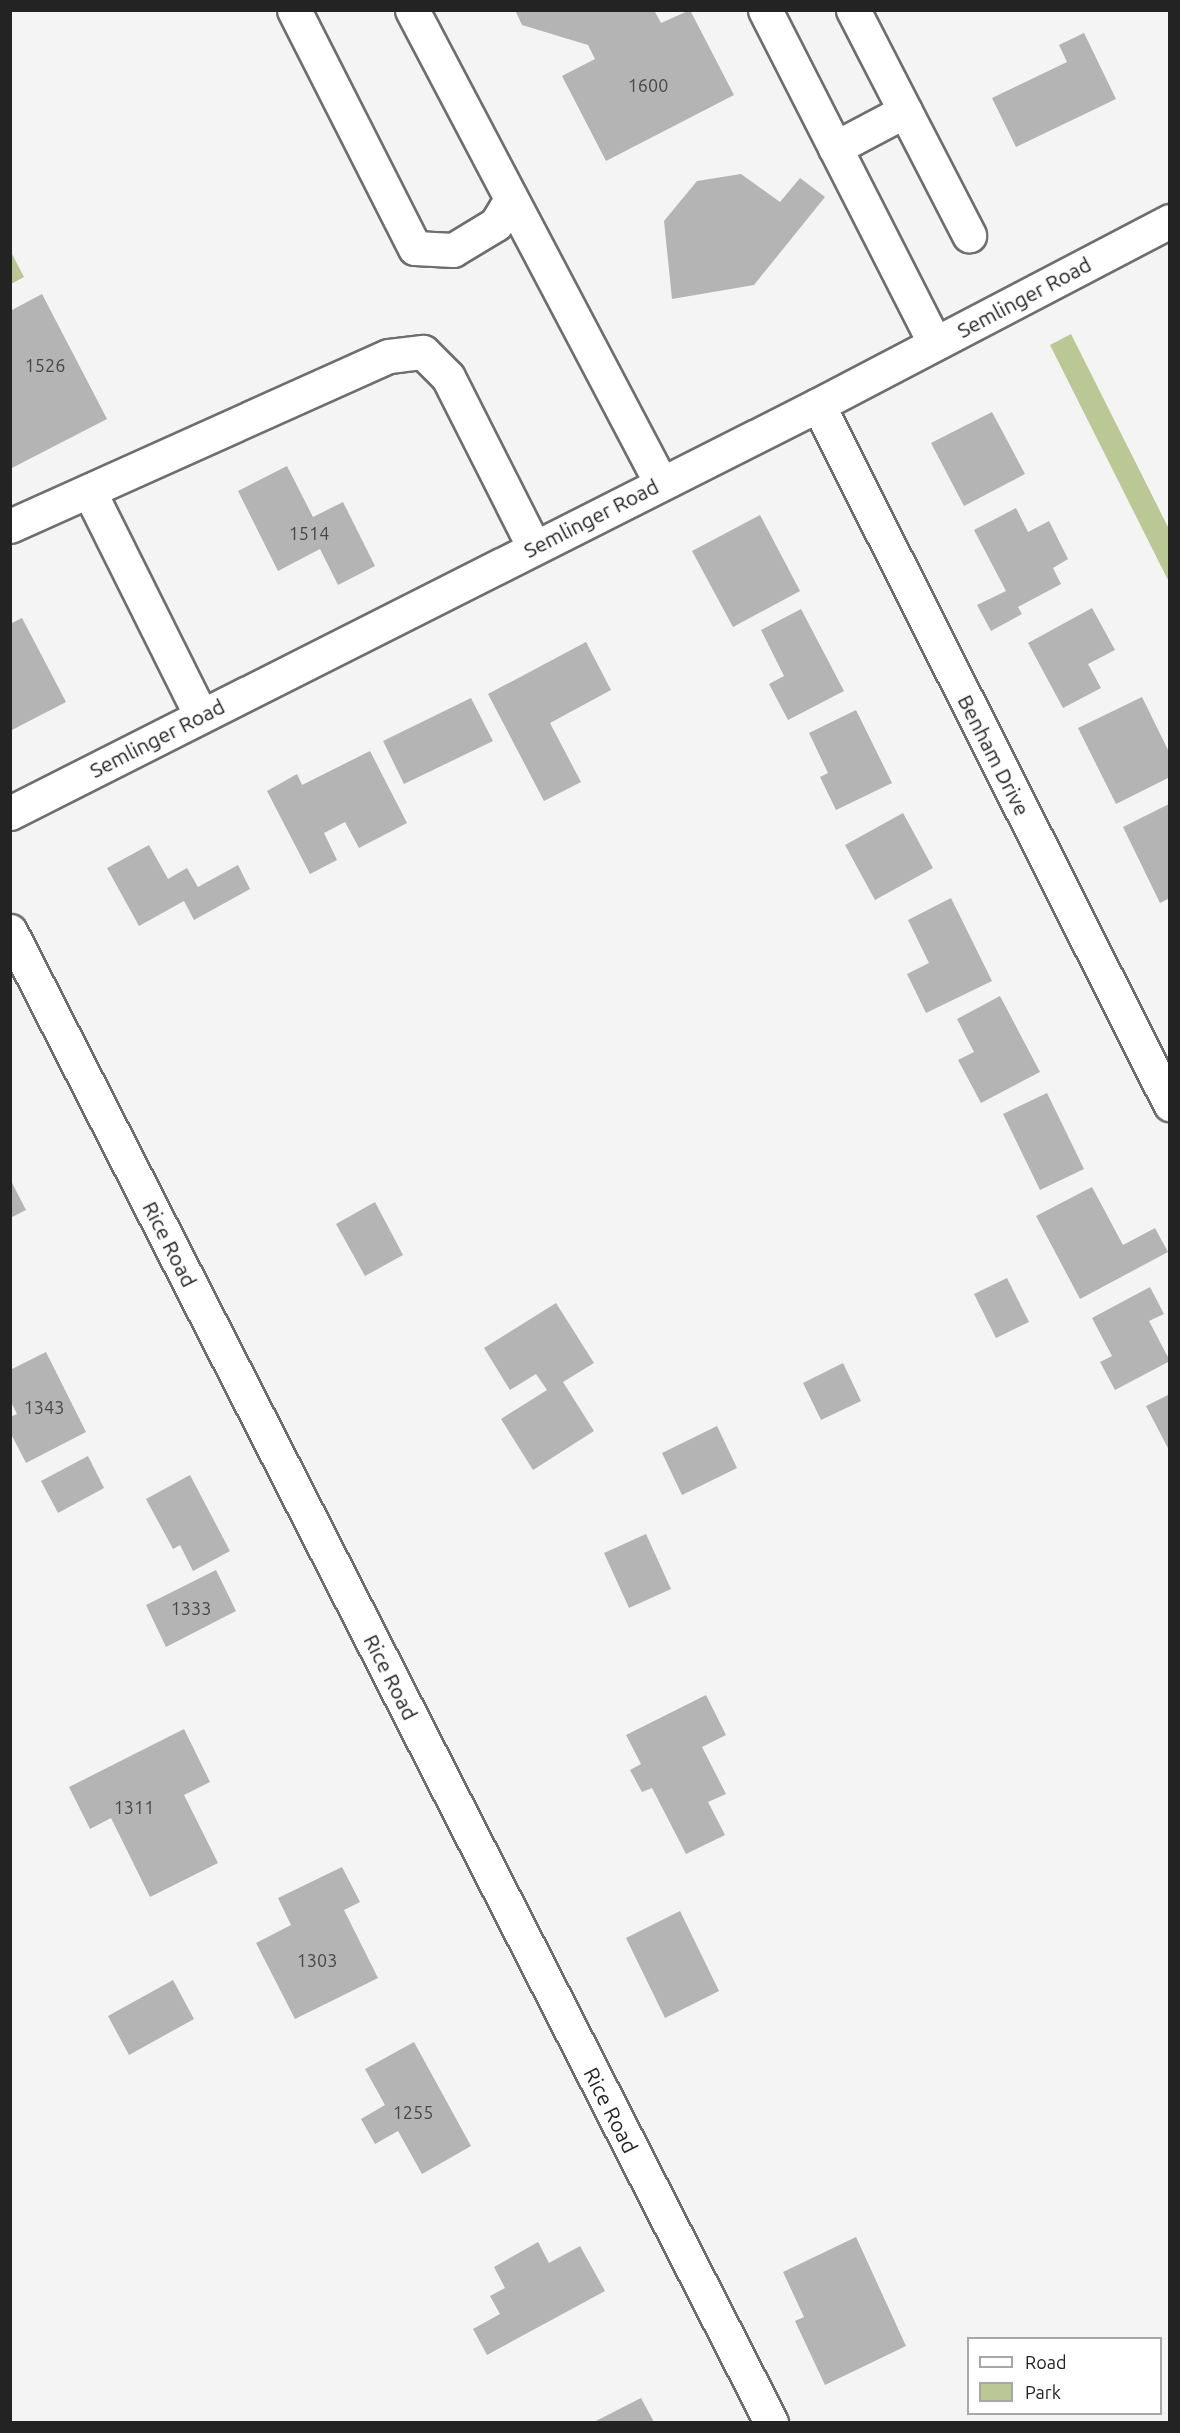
<!DOCTYPE html>
<html>
<head>
<meta charset="utf-8">
<style>
	body { margin:0 }
	#map { position:relative; width:1180px; height:2433px; overflow:hidden; background:#f4f4f5; font-family:Ubuntu,sans-serif }
	div>[style] { position:absolute }
	.green>* { inset:0; background:#bbc795 }
	.building>* { inset:0; background:#b4b4b5 }
	.roads { filter:drop-shadow(2px 0 #6d6e6f) drop-shadow(-2px 0 #6d6e6f) drop-shadow(0 2px #6d6e6f) drop-shadow(0 -2px #6d6e6f) }
	.minor>* { height:33px; margin:-16.5px; padding:0 16.5px; transform-origin:16.5px; border-radius:16.5px; background:#fff }
	span { translate:-50% -50%; white-space:nowrap; text-align:center; line-height:1.15; -webkit-text-stroke:6px #fff; paint-order:stroke }
	.number-label { font-size:18px; color:#474748 }
	.number-label span { -webkit-text-stroke-width:0 }
	.street-label { font-size:21px; color:#232324 }
	.frame { position:absolute; inset:0; border:12px solid #232324; pointer-events:none }
	.legend { position:absolute; left:967px; top:2337px; width:195px; height:78px; box-sizing:border-box; background:#fff; border:2px solid #a7a7a7; margin:0; padding:8px 10px; list-style:none; font-size:18px; color:#232324 }
	.legend li { display:flex; align-items:center; gap:12px; height:30px }
	.legend b { width:30px; border:2px solid #a7a7a7 }
</style>
</head>
<body>
<div id="map">
	<div class="green">
		<i style="clip-path:polygon(11px 252px,24px 277px,11px 284px,10px 284px)"></i>
		<i style="clip-path:polygon(1071px 334px,1169px 529px,1169px 582px,1050px 345px)"></i>
	</div>
	<div class="building">
		<i style="clip-path:polygon(515px 10px,654px 10px,661px 23px,690px 10px,734px 95px,606px 161px,562px 76px,595px 59px,588px 45px,522px 25px)"></i>
		<i style="clip-path:polygon(1084px 33px,1116px 99px,1016px 147px,992px 98px,1067px 62px,1059px 45px)"></i>
		<i style="clip-path:polygon(741px 174px,780px 202px,800px 178px,825px 197px,754px 285px,672px 299px,664px 221px,697px 181px)"></i>
		<i style="clip-path:polygon(42px 294px,107px 419px,10px 469px,10px 311px)"></i>
		<i style="clip-path:polygon(992px 412px,1025px 474px,964px 506px,931px 443px)"></i>
		<i style="clip-path:polygon(287px 466px,313px 517px,343px 502px,375px 566px,338px 585px,320px 549px,278px 571px,238px 491px)"></i>
		<i style="clip-path:polygon(1016px 508px,1028px 532px,1049px 521px,1068px 559px,1053px 568px,1061px 584px,1018px 607px,1022px 614px,991px 631px,977px 605px,1006px 591px,974px 530px)"></i>
		<i style="clip-path:polygon(760px 515px,800px 591px,733px 627px,692px 551px)"></i>
		<i style="clip-path:polygon(1092px 608px,1115px 650px,1088px 664px,1101px 688px,1063px 708px,1028px 643px)"></i>
		<i style="clip-path:polygon(801px 609px,844px 691px,788px 720px,769px 684px,784px 676px,761px 630px)"></i>
		<i style="clip-path:polygon(22px 618px,66px 702px,10px 731px,10px 624px)"></i>
		<i style="clip-path:polygon(586px 642px,611px 690px,550px 723px,581px 782px,544px 801px,488px 694px)"></i>
		<i style="clip-path:polygon(1142px 697px,1170px 754px,1170px 777px,1116px 804px,1078px 728px)"></i>
		<i style="clip-path:polygon(471px 698px,493px 741px,404px 784px,383px 741px)"></i>
		<i style="clip-path:polygon(856px 710px,892px 783px,836px 810px,820px 777px,828px 773px,809px 733px)"></i>
		<i style="clip-path:polygon(370px 751px,407px 823px,359px 848px,345px 822px,324px 833px,337px 860px,310px 874px,267px 791px,297px 774px,302px 785px)"></i>
		<i style="clip-path:polygon(1169px 804px,1170px 898px,1160px 903px,1123px 827px)"></i>
		<i style="clip-path:polygon(903px 813px,933px 868px,875px 900px,845px 845px)"></i>
		<i style="clip-path:polygon(149px 845px,168px 879px,187px 868px,198px 887px,238px 865px,250px 889px,194px 920px,184px 901px,139px 926px,107px 868px)"></i>
		<i style="clip-path:polygon(951px 898px,992px 981px,926px 1013px,907px 974px,929px 963px,908px 920px)"></i>
		<i style="clip-path:polygon(1000px 996px,1040px 1072px,981px 1103px,958px 1060px,974px 1052px,957px 1019px)"></i>
		<i style="clip-path:polygon(1047px 1093px,1084px 1169px,1040px 1190px,1003px 1114px)"></i>
		<i style="clip-path:polygon(10px 1179px,26px 1210px,10px 1218px)"></i>
		<i style="clip-path:polygon(1092px 1187px,1123px 1245px,1155px 1228px,1168px 1252px,1080px 1299px,1036px 1216px)"></i>
		<i style="clip-path:polygon(375px 1202px,403px 1255px,365px 1276px,336px 1224px)"></i>
		<i style="clip-path:polygon(1007px 1278px,1029px 1322px,996px 1338px,974px 1294px)"></i>
		<i style="clip-path:polygon(1150px 1287px,1164px 1314px,1149px 1321px,1170px 1361px,1115px 1390px,1100px 1362px,1112px 1356px,1092px 1318px)"></i>
		<i style="clip-path:polygon(556px 1303px,594px 1363px,563px 1382px,594px 1431px,533px 1470px,501px 1419px,547px 1390px,536px 1374px,510px 1390px,484px 1348px)"></i>
		<i style="clip-path:polygon(46px 1352px,86px 1432px,26px 1463px,10px 1432px,10px 1417px,17px 1414px,10px 1400px,10px 1370px)"></i>
		<i style="clip-path:polygon(843px 1363px,861px 1401px,821px 1420px,803px 1383px)"></i>
		<i style="clip-path:polygon(1170px 1394px,1170px 1452px,1146px 1406px)"></i>
		<i style="clip-path:polygon(717px 1426px,737px 1468px,682px 1495px,662px 1453px)"></i>
		<i style="clip-path:polygon(88px 1456px,104px 1488px,58px 1513px,41px 1481px)"></i>
		<i style="clip-path:polygon(190px 1475px,230px 1551px,193px 1571px,180px 1545px,173px 1549px,146px 1499px)"></i>
		<i style="clip-path:polygon(646px 1534px,671px 1589px,629px 1608px,604px 1553px)"></i>
		<i style="clip-path:polygon(216px 1570px,236px 1611px,166px 1647px,146px 1605px)"></i>
		<i style="clip-path:polygon(706px 1695px,726px 1735px,702px 1747px,726px 1794px,708px 1802px,725px 1835px,686px 1854px,652px 1788px,642px 1792px,630px 1770px,641px 1764px,626px 1735px)"></i>
		<i style="clip-path:polygon(184px 1729px,210px 1782px,184px 1795px,218px 1863px,150px 1897px,111px 1818px,90px 1829px,69px 1787px)"></i>
		<i style="clip-path:polygon(342px 1867px,360px 1902px,344px 1910px,378px 1978px,295px 2019px,256px 1943px,291px 1925px,278px 1898px)"></i>
		<i style="clip-path:polygon(680px 1911px,719px 1991px,665px 2018px,626px 1938px)"></i>
		<i style="clip-path:polygon(173px 1980px,194px 2019px,129px 2055px,108px 2016px)"></i>
		<i style="clip-path:polygon(414px 2042px,471px 2146px,422px 2174px,398px 2131px,375px 2144px,361px 2119px,385px 2105px,365px 2069px)"></i>
		<i style="clip-path:polygon(856px 2237px,906px 2346px,825px 2385px,795px 2321px,804px 2317px,783px 2272px)"></i>
		<i style="clip-path:polygon(538px 2242px,549px 2263px,580px 2246px,605px 2291px,487px 2355px,473px 2329px,500px 2314px,490px 2296px,505px 2288px,494px 2267px)"></i>
		<i style="clip-path:polygon(641px 2398px,654px 2422px,594px 2422px)"></i>
	</div>
	<div class="roads">
		<div class="minor">
			<i style="left:294px;top:10px;width:267px;rotate:63.1deg"></i>
			<i style="left:415px;top:248px;width:38px;rotate:3deg"></i>
			<i style="left:453px;top:250px;width:50px;rotate:-31.2deg"></i>
			<i style="left:496px;top:224px;width:29px;rotate:-59deg"></i>
			<i style="left:412px;top:10px;width:535px;rotate:62.24deg"></i>
			<i style="left:765px;top:10px;width:374px;rotate:63deg"></i>
			<i style="left:905px;top:111px;width:140px;rotate:62.7deg"></i>
			<i style="left:835px;top:148px;width:79px;rotate:-27.9deg"></i>
			<i style="left:905px;top:111px;width:114px;rotate:-117.2deg"></i>
			<i style="left:818px;top:405px;width:783px;rotate:63.27deg"></i>
			<i style="left:89px;top:491px;width:251px;rotate:63.5deg"></i>
			<i style="left:10px;top:526px;width:415px;rotate:-24.2deg"></i>
			<i style="left:389px;top:356px;width:34px;rotate:-7deg"></i>
			<i style="left:423px;top:352px;width:35px;rotate:45deg"></i>
			<i style="left:448px;top:377px;width:191px;rotate:63.2deg"></i>
			<i style="left:10px;top:813px;width:905px;rotate:-26.79deg"></i>
			<i style="left:818px;top:405px;width:397px;rotate:-27.6deg"></i>
			<i style="left:10px;top:931px;width:1674px;rotate:62.96deg"></i>
		</div>
	</div>
	<div class="number-label">
		<span style="left:648px;top:85px">1600</span>
		<span style="left:45px;top:365px">1526</span>
		<span style="left:309px;top:533px">1514</span>
		<span style="left:44px;top:1407px">1343</span>
		<span style="left:191px;top:1608px">1333</span>
		<span style="left:134px;top:1807px">1311</span>
		<span style="left:317px;top:1960px">1303</span>
		<span style="left:413px;top:2112px">1255</span>
	</div>
	<div class="street-label">
		<span style="left:1024px;top:297px;rotate:-28deg">Semlinger Road</span>
		<span style="left:591px;top:518px;rotate:-27deg">Semlinger Road</span>
		<span style="left:157px;top:738px;rotate:-27deg">Semlinger Road</span>
		<span style="left:994px;top:755px;rotate:63deg">Benham Drive</span>
		<span style="left:170px;top:1244px;rotate:63deg">Rice Road</span>
		<span style="left:391px;top:1677px;rotate:63deg">Rice Road</span>
		<span style="left:611px;top:2110px;rotate:63deg">Rice Road</span>
	</div>
	<div class="frame"></div>
	<ul class="legend">
	<li><b style="height:8px;background:#fff"></b>Road</li>
	<li><b style="height:16px;background:#bbc795"></b>Park</li>
	</ul>
</div>
</body>
</html>
